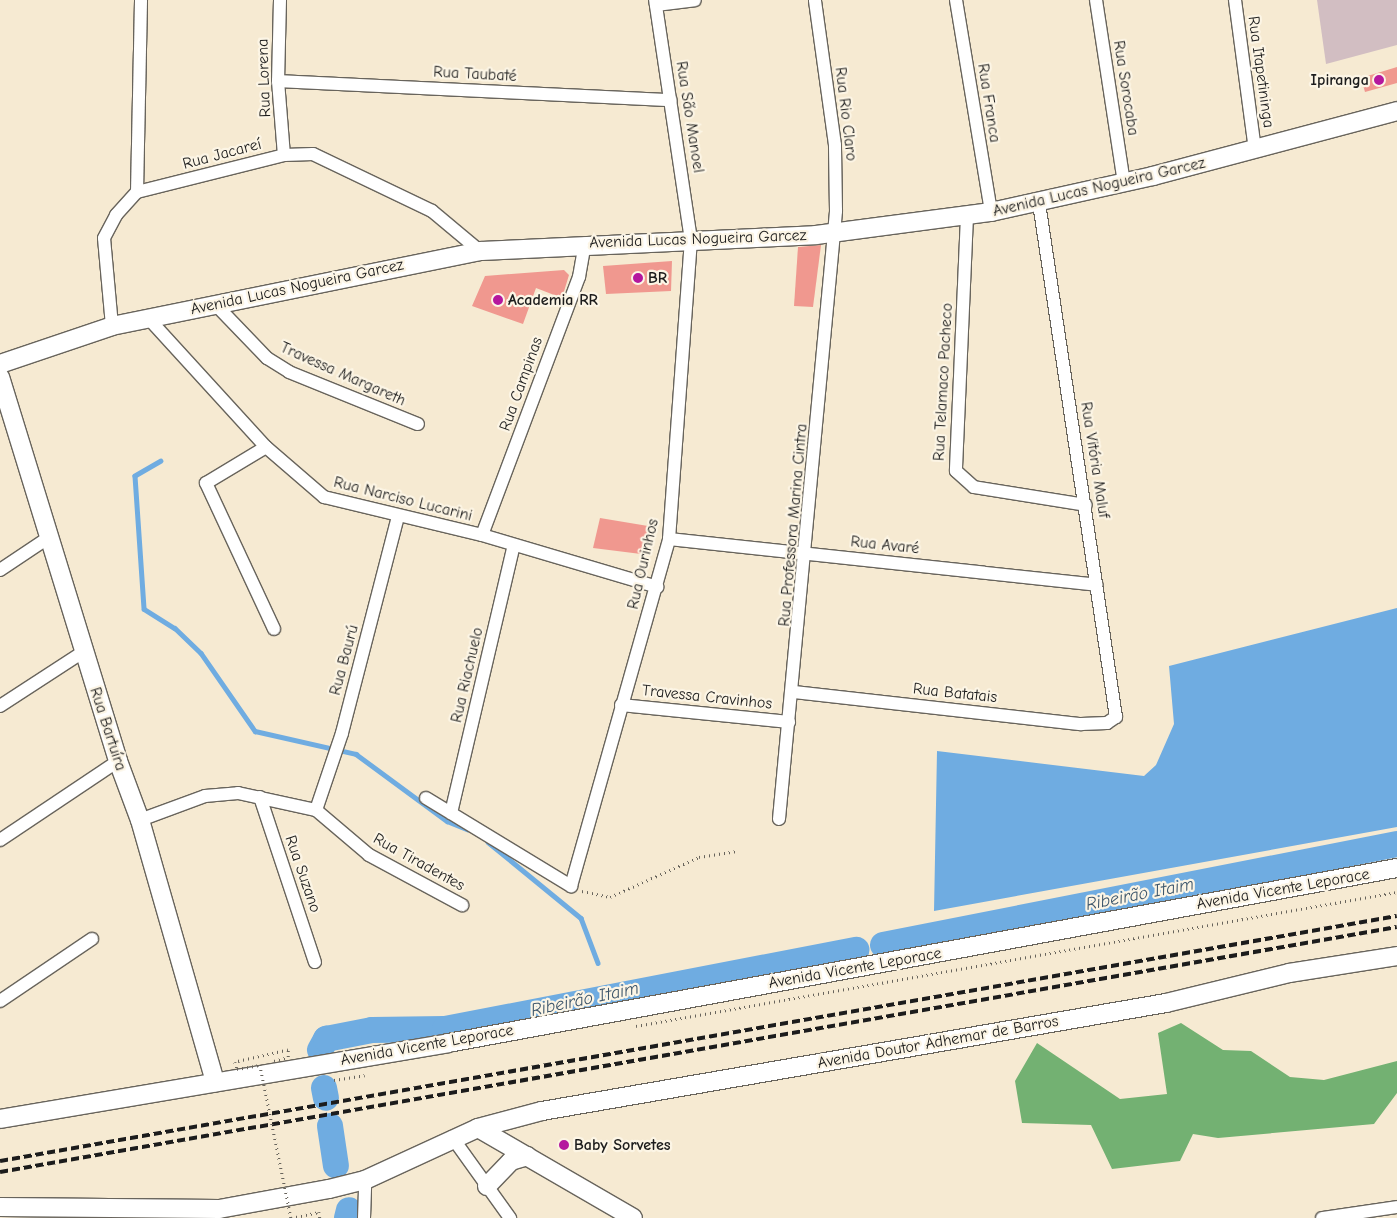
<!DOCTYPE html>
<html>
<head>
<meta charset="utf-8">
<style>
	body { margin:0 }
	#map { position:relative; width:1397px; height:1218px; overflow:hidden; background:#f6ead2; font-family:"Comic Neue",sans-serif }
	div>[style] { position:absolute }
	.industrial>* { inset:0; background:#d2bec2 }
	.forest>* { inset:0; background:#73b172 }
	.water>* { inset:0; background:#6face1 }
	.stream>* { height:4.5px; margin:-2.25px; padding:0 2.25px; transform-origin:2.25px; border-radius:2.25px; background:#6face1 }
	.river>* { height:26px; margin:-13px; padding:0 13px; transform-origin:13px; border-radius:13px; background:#6face1 }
	.building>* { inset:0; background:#f0988f }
	.path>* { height:2.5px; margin-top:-1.25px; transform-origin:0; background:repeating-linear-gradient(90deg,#68645c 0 1px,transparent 0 5px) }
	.roads { filter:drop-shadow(1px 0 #68645c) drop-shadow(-1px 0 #68645c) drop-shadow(0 1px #68645c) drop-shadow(0 -1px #68645c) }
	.street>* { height:12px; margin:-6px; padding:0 6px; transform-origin:6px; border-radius:6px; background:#fff }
	.secondary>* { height:18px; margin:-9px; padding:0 9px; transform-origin:9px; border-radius:9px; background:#fff }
	.rail>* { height:4px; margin-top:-2px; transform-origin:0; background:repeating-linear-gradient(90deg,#1c1c1c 0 8px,transparent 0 12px) }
	.path-bridge>* { height:2.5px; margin-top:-1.25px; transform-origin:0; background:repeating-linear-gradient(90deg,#68645c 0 1px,transparent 0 5px) }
	.dots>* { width:14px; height:14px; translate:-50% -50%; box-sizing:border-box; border:2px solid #fcf5e5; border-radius:50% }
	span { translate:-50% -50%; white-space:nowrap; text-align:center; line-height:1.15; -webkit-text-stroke:4.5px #fcf5e5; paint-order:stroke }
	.street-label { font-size:16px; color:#1c1c1c }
	.poi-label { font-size:16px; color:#1c1c1c; font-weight:700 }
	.right { translate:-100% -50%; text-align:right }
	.left { translate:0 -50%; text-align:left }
	.water-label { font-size:18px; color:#3d566b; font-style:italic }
</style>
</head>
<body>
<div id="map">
	<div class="industrial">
		<i style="clip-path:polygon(1317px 0,1397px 0,1397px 45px,1326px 64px)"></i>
	</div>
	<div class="forest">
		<i style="clip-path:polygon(1181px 1023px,1223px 1050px,1251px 1051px,1290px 1077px,1324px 1080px,1397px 1061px,1397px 1093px,1374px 1124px,1218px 1138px,1193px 1134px,1180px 1161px,1112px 1169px,1091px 1125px,1022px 1123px,1015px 1081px,1037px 1043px,1120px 1099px,1167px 1094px,1158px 1033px)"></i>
	</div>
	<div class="water">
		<i style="clip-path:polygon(1397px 608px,1397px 827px,934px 911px,937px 751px,1144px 776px,1156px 765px,1174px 724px,1169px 666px)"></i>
	</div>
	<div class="stream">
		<i style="left:161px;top:461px;width:30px;rotate:150deg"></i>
		<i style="left:135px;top:476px;width:133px;rotate:86.1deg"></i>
		<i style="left:144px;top:609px;width:36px;rotate:32deg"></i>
		<i style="left:175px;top:628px;width:36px;rotate:44deg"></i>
		<i style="left:201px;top:653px;width:95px;rotate:55.3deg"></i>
		<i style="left:255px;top:731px;width:104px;rotate:12.8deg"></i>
		<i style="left:356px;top:754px;width:113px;rotate:36.4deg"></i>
		<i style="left:447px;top:821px;width:22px;rotate:22deg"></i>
		<i style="left:488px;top:842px;width:120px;rotate:39.3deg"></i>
		<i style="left:581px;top:918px;width:48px;rotate:69.3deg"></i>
	</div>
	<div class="river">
		<i style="left:883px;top:945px;width:524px;rotate:-11.12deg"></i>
		<i style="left:320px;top:1050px;width:13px;rotate:-61deg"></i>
		<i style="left:326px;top:1039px;width:47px;rotate:-11.1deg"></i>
		<i style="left:372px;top:1030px;width:73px;rotate:-0.8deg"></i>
		<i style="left:445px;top:1029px;width:419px;rotate:-10.9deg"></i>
		<i style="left:324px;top:1088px;width:10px;rotate:79deg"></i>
		<i style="left:330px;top:1126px;width:40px;rotate:81.5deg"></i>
		<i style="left:347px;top:1218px;width:8px;rotate:-76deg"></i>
	</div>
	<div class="building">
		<i style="clip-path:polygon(1397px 67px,1397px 83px,1365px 92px,1361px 78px)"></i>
		<i style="clip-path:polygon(821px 245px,813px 307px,794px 306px,798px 247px)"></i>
		<i style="clip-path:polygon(672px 261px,671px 291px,606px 294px,603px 266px)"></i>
		<i style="clip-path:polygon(564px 270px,569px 275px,562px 298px,536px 288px,523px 324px,472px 306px,485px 276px)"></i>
		<i style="clip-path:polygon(600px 518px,654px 527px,649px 555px,593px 548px)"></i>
	</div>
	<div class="path">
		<i style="left:582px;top:891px;width:29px;rotate:12deg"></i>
		<i style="left:610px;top:897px;width:98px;rotate:-24.2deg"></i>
		<i style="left:699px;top:857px;width:37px;rotate:-9deg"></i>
		<i style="left:636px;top:1026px;width:773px;rotate:-9.99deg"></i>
		<i style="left:334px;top:1080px;width:31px;rotate:-9deg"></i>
	</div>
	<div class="roads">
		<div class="street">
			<i style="left:280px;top:0;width:81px;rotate:91.4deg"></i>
			<i style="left:278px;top:81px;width:74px;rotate:85.4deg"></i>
			<i style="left:956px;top:0;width:215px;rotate:80.6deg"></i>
			<i style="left:1096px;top:0;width:184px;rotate:81.3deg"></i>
			<i style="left:1235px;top:0;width:150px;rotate:82.4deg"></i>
			<i style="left:656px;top:5px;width:39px;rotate:-7deg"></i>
			<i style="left:278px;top:81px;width:393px;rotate:2.8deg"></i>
			<i style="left:137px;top:192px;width:152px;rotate:-14.1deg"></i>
			<i style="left:284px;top:155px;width:29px;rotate:-2deg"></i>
			<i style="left:313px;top:154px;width:132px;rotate:25.6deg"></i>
			<i style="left:432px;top:211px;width:62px;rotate:39.8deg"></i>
			<i style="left:137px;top:192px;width:192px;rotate:-88.8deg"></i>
			<i style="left:967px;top:216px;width:255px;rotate:92.5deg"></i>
			<i style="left:956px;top:471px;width:24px;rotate:42deg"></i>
			<i style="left:974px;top:487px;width:113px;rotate:9.1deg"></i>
			<i style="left:216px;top:305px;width:74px;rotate:46.1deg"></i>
			<i style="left:267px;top:358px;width:26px;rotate:32deg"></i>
			<i style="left:289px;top:372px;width:139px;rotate:22deg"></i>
			<i style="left:149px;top:319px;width:173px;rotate:47.6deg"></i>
			<i style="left:266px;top:447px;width:77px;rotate:40.8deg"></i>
			<i style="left:324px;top:497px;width:163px;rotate:13.5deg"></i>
			<i style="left:482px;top:535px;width:183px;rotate:16.5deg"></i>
			<i style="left:112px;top:326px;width:88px;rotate:-95.2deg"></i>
			<i style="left:104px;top:238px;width:26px;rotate:-62deg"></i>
			<i style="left:116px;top:215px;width:31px;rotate:-48deg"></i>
			<i style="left:266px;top:447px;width:70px;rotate:149deg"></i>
			<i style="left:206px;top:483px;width:161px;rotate:65deg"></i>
			<i style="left:482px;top:535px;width:276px;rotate:-69.4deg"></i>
			<i style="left:579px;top:277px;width:34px;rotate:-80deg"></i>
			<i style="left:669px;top:539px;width:430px;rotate:6.1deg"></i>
			<i style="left:0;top:570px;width:58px;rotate:-33.7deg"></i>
			<i style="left:794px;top:692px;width:289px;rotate:6.4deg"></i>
			<i style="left:1081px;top:724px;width:26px;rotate:-2deg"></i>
			<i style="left:1107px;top:723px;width:11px;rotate:-34deg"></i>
			<i style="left:1116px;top:717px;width:520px;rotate:-98.52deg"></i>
			<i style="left:621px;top:705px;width:169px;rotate:5.8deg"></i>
			<i style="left:0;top:706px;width:99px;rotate:-33deg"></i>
			<i style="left:260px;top:797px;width:174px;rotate:71.6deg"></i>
			<i style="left:426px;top:798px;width:170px;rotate:31.3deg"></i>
			<i style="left:571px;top:886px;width:361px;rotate:-74.2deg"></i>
			<i style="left:669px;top:539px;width:300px;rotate:-85.8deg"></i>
			<i style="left:691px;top:240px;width:243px;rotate:-98.5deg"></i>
			<i style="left:316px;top:810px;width:81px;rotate:-71.3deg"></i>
			<i style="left:342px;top:733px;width:224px;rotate:-75.5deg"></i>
			<i style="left:451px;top:813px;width:275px;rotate:-76.8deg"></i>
			<i style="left:779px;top:819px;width:611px;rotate:-84.64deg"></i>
			<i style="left:836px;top:211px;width:66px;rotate:-90.9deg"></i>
			<i style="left:835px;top:145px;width:146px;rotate:-97.9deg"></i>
			<i style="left:140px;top:820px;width:69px;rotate:-20.3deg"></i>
			<i style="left:205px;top:796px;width:33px;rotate:-5deg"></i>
			<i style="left:238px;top:793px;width:80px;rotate:12.3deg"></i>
			<i style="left:316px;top:810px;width:70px;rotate:40.3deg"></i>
			<i style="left:369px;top:855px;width:106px;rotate:28.3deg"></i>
			<i style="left:0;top:840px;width:142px;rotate:-33.8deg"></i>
			<i style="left:0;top:1001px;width:111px;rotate:-34deg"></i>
			<i style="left:452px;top:1137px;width:100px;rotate:54.4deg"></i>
			<i style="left:364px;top:1218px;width:38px;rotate:-88deg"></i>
			<i style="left:1322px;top:1218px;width:76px;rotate:-8.3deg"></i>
		</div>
		<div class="secondary">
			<i style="left:0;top:364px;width:118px;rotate:-18.7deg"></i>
			<i style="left:112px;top:326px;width:376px;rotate:-11.5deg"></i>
			<i style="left:480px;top:251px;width:336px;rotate:-2.7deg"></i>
			<i style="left:816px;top:235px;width:177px;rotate:-7.5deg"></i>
			<i style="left:991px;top:212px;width:166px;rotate:-12.5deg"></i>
			<i style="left:1153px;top:176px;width:253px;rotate:-14.9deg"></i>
			<i style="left:0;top:377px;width:402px;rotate:72.9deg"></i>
			<i style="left:118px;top:761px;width:63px;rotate:69.6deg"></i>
			<i style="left:140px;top:820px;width:273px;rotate:74deg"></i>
			<i style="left:0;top:1119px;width:454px;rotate:-9.6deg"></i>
			<i style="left:448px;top:1043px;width:965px;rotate:-10.45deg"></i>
			<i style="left:478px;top:1128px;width:179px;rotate:30.1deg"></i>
			<i style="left:487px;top:1186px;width:35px;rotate:-46deg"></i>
			<i style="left:511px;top:1161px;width:17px;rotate:-17deg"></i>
			<i style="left:0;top:1207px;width:219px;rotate:0.5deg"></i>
			<i style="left:219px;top:1209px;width:112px;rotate:-10.3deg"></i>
			<i style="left:329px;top:1189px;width:37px;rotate:-14deg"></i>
			<i style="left:365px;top:1180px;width:124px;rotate:-24.7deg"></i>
			<i style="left:478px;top:1128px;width:66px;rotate:-14.9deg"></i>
			<i style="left:542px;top:1111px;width:633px;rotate:-9.82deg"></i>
			<i style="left:1166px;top:1003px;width:127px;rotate:-13.7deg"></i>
			<i style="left:1289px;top:973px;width:109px;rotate:-8.9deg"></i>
		</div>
	</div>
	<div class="rail">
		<i style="left:0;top:1161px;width:1418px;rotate:-9.95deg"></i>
		<i style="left:0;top:1172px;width:1418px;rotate:-9.95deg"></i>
	</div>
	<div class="path-bridge">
		<i style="left:274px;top:1061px;width:15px;rotate:-16deg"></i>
		<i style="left:288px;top:1057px;width:7px;rotate:-90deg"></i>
		<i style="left:288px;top:1050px;width:54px;rotate:167.2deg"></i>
		<i style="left:235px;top:1062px;width:7px;rotate:74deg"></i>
		<i style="left:237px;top:1069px;width:23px;rotate:-10deg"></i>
		<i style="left:260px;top:1065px;width:156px;rotate:78.5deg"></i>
		<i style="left:291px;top:1218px;width:29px;rotate:-12deg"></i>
		<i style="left:319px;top:1212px;width:6px;rotate:81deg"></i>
	</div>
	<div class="dots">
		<i style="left:1379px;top:80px;background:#b5179e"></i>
		<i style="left:638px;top:278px;background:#b5179e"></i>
		<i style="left:498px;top:300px;background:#b5179e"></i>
		<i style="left:564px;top:1145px;background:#b5179e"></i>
	</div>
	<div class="street-label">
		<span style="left:1261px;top:72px;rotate:82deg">Rua Itapetininga</span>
		<span style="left:475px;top:74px;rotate:3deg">Rua Taubaté</span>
		<span style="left:264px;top:78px;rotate:-92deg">Rua Lorena</span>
		<span style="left:1126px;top:88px;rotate:81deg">Rua Sorocaba</span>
		<span style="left:989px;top:103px;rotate:81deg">Rua Franca</span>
		<span style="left:846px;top:114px;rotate:83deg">Rua Rio Claro</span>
		<span style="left:690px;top:117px;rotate:81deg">Rua São Manoel</span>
		<span style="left:222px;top:154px;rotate:-15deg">Rua Jacareí</span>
		<span style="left:1099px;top:187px;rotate:-13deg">Avenida Lucas Nogueira Garcez</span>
		<span style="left:698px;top:239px;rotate:-2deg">Avenida Lucas Nogueira Garcez</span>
		<span style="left:297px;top:287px;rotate:-12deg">Avenida Lucas Nogueira Garcez</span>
		<span style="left:343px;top:374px;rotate:24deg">Travessa Margareth</span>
		<span style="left:943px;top:382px;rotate:-87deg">Rua Telamaco Pacheco</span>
		<span style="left:521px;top:384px;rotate:-70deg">Rua Campinas</span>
		<span style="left:1095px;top:460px;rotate:81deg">Rua Vitória Maluf</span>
		<span style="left:403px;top:499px;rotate:14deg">Rua Narciso Lucarini</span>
		<span style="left:793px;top:525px;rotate:-85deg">Rua Professora Marina Cintra</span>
		<span style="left:885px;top:545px;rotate:6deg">Rua Avaré</span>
		<span style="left:643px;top:564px;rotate:-77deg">Rua Ourinhos</span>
		<span style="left:344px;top:660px;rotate:-75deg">Rua Baurú</span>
		<span style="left:467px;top:675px;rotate:-77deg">Rua Riachuelo</span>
		<span style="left:955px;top:693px;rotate:6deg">Rua Batatais</span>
		<span style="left:707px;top:697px;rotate:6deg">Travessa Cravinhos</span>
		<span style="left:108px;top:729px;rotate:72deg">Rua Bartuíra</span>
		<span style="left:419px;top:862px;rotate:29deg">Rua Tiradentes</span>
		<span style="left:303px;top:874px;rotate:71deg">Rua Suzano</span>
		<span style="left:1283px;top:889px;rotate:-10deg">Avenida Vicente Leporace</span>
		<span style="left:855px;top:968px;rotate:-10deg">Avenida Vicente Leporace</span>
		<span style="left:938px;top:1042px;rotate:-10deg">Avenida Doutor Adhemar de Barros</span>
		<span style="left:427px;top:1045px;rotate:-10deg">Avenida Vicente Leporace</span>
	</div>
	<div class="poi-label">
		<span class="right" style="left:1369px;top:80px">Ipiranga</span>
		<span class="left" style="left:648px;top:278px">BR</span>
		<span class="left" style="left:508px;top:300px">Academia RR</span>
		<span class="left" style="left:574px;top:1145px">Baby Sorvetes</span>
	</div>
	<div class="water-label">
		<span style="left:1140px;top:895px;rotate:-11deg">Ribeirão Itaim</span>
		<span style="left:585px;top:1000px;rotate:-12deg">Ribeirão Itaim</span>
	</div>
</div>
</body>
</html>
